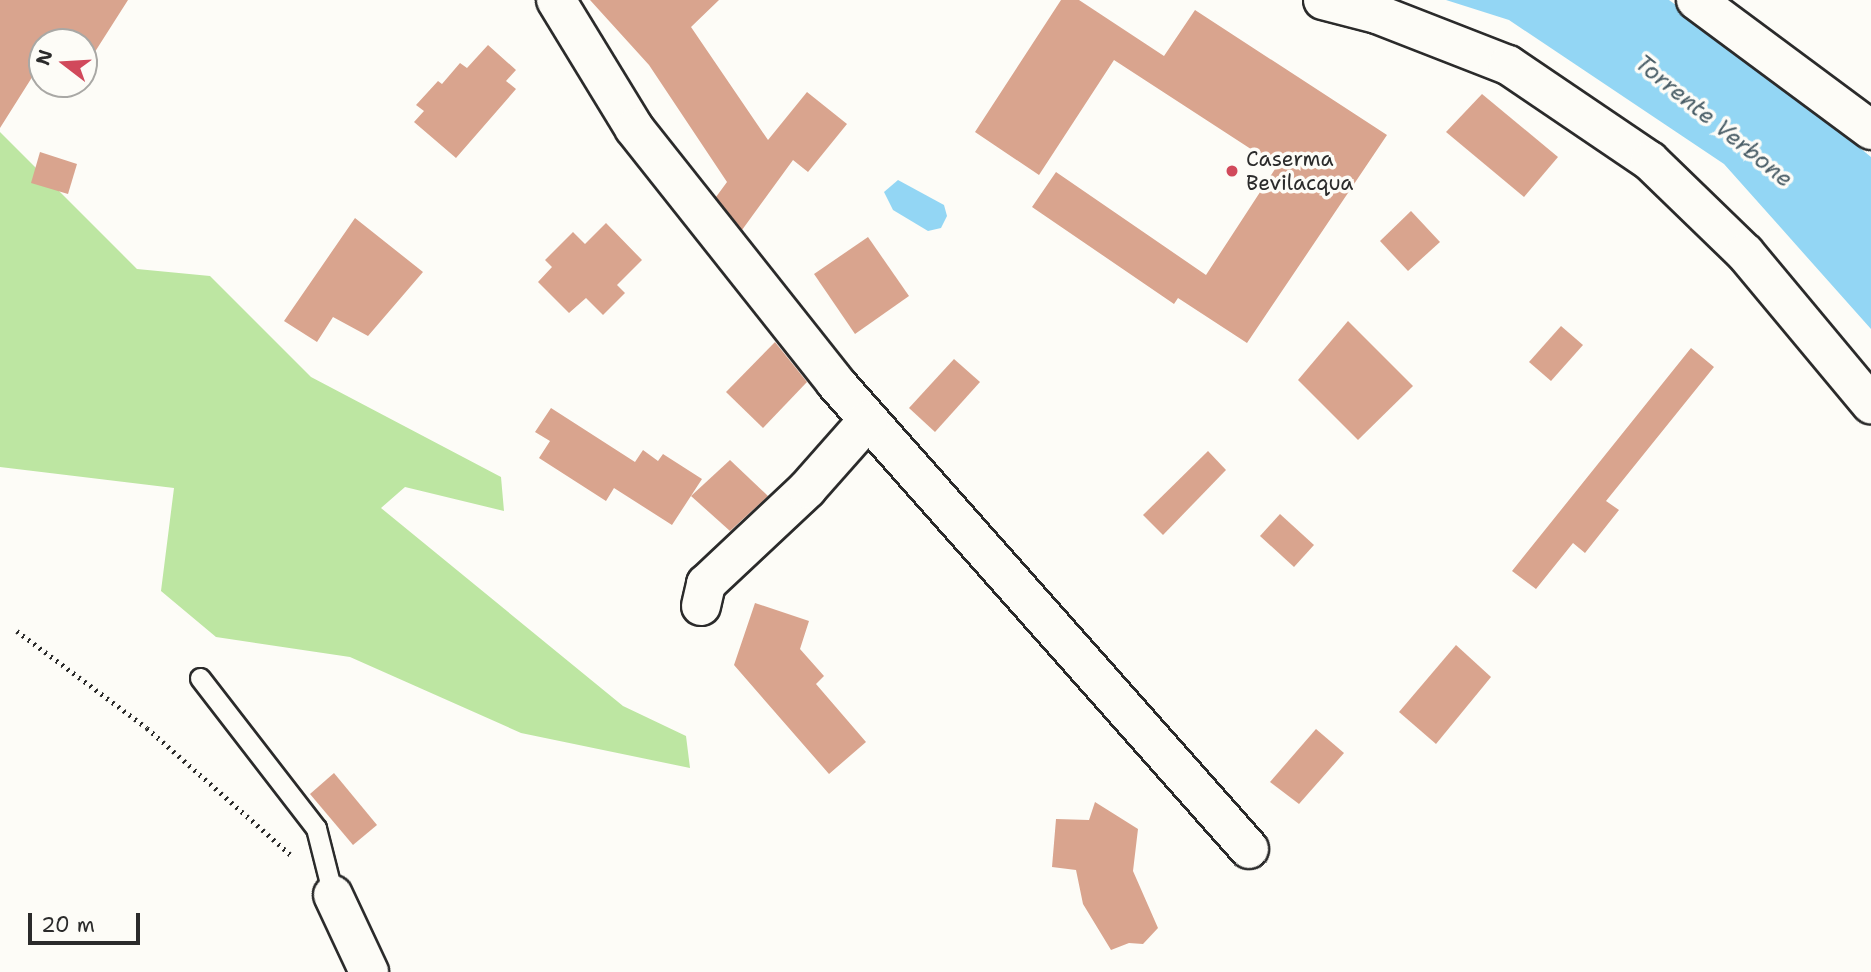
<!DOCTYPE html>
<html>
<head>
<meta charset="utf-8">
<style>
	body { margin:0 }
	#map { position:relative; width:1871px; height:972px; overflow:hidden; background:#fdfcf7; font-family:"Shantell Sans",sans-serif }
	div>[style] { position:absolute }
	.green>* { inset:0; background:#bde6a2 }
	.water>* { inset:0; background:#93d6f4 }
	.building>* { inset:0; background:#d9a48e }
	.path>* { height:4.5px; margin-top:-2.25px; transform-origin:0; background:repeating-linear-gradient(90deg,#2b2b2b 0 2px,transparent 0 7px) }
	.roads { filter:drop-shadow(2px 0 #2b2b2b) drop-shadow(-2px 0 #2b2b2b) drop-shadow(0 2px #2b2b2b) drop-shadow(0 -2px #2b2b2b) }
	.service>* { height:19px; margin:-9.5px; padding:0 9.5px; transform-origin:9.5px; border-radius:9.5px; background:#fdfcf7 }
	.minor>* { height:38px; margin:-19px; padding:0 19px; transform-origin:19px; border-radius:19px; background:#fdfcf7 }
	.secondary>* { height:38px; margin:-19px; padding:0 19px; transform-origin:19px; border-radius:19px; background:#fdfcf7 }
	.dots>* { width:19px; height:19px; translate:-50% -50%; box-sizing:border-box; border:4px solid #fdfcf7; border-radius:50% }
	span { translate:-50% -50%; white-space:nowrap; text-align:center; line-height:1.15; -webkit-text-stroke:7px #fdfcf7; paint-order:stroke }
	.poi-label { font-size:21px; color:#2b2b2b }
	.left { translate:0 -50%; text-align:left }
	.water-label { font-size:23px; color:#4a5e67; font-style:italic }
	.north { position:absolute; left:28px; top:28px; width:70px; height:70px; box-sizing:border-box; background:#fdfcf7; border:2px solid #a9a8a5; border-radius:50%; rotate:287deg; font-size:19px; font-weight:700; line-height:28px; text-align:center; color:#2b2b2b }
	.north::after { content:''; display:block; margin:auto; width:24px; height:32px; background:#d1495b; clip-path:polygon(50% 0,100% 100%,50% 72%,0 100%) }
	.scale { position:absolute; left:28px; top:913px; width:112px; height:32px; box-sizing:border-box; border:4px solid #2b2b2b; border-top:0; padding-left:9px; font-size:21px; line-height:24px; white-space:nowrap; color:#2b2b2b; -webkit-text-stroke:5px #fdfcf7; paint-order:stroke }
</style>
</head>
<body>
<div id="map">
	<div class="green">
		<i style="clip-path:polygon(0 132px,137px 269px,210px 276px,311px 377px,501px 477px,504px 511px,405px 487px,381px 508px,623px 706px,686px 736px,690px 768px,521px 733px,350px 657px,216px 637px,161px 591px,174px 488px,0 467px)"></i>
	</div>
	<div class="water">
		<i style="clip-path:polygon(1446px 0,1669px 0,1749px 58px,1871px 157px,1871px 329px,1724px 164px,1509px 20px)"></i>
		<i style="clip-path:polygon(898px 180px,944px 205px,947px 216px,941px 228px,928px 231px,893px 210px,884px 192px)"></i>
	</div>
	<div class="building">
		<i style="clip-path:polygon(0 0,128px 0,84px 69px,84px 42px,42px 42px,42px 74px,36px 71px,0 128px)"></i>
		<i style="clip-path:polygon(590px 0,719px 0,691px 27px,768px 140px,807px 92px,847px 124px,808px 172px,793px 160px,742px 230px,716px 197px,727px 182px,649px 65px)"></i>
		<i style="clip-path:polygon(1061px 0,1079px 0,1164px 56px,1195px 10px,1387px 135px,1247px 343px,1178px 298px,1174px 304px,1032px 207px,1056px 172px,1206px 275px,1277px 166px,1114px 60px,1039px 175px,975px 132px)"></i>
		<i style="clip-path:polygon(488px 45px,516px 70px,506px 81px,516px 89px,456px 158px,414px 122px,424px 111px,416px 105px,438px 81px,442px 84px,460px 63px,467px 68px)"></i>
		<i style="clip-path:polygon(1482px 94px,1558px 157px,1524px 197px,1446px 132px)"></i>
		<i style="clip-path:polygon(40px 152px,77px 164px,68px 194px,31px 183px)"></i>
		<i style="clip-path:polygon(1411px 211px,1440px 242px,1408px 271px,1380px 241px)"></i>
		<i style="clip-path:polygon(355px 218px,423px 272px,368px 336px,333px 317px,317px 342px,284px 321px)"></i>
		<i style="clip-path:polygon(606px 223px,642px 260px,617px 285px,625px 293px,603px 315px,586px 298px,569px 313px,538px 282px,552px 267px,545px 260px,573px 232px,585px 244px)"></i>
		<i style="clip-path:polygon(868px 237px,909px 296px,855px 334px,814px 274px)"></i>
		<i style="clip-path:polygon(1348px 321px,1413px 386px,1358px 440px,1298px 380px)"></i>
		<i style="clip-path:polygon(1561px 326px,1583px 345px,1551px 381px,1529px 362px)"></i>
		<i style="clip-path:polygon(775px 342px,807px 382px,763px 428px,726px 392px)"></i>
		<i style="clip-path:polygon(1691px 348px,1714px 367px,1606px 501px,1619px 510px,1600px 534px,1585px 553px,1573px 543px,1536px 589px,1512px 571px)"></i>
		<i style="clip-path:polygon(954px 359px,980px 382px,935px 432px,909px 408px)"></i>
		<i style="clip-path:polygon(551px 408px,635px 462px,643px 450px,658px 461px,663px 454px,702px 479px,672px 525px,614px 488px,606px 501px,539px 458px,550px 441px,535px 432px)"></i>
		<i style="clip-path:polygon(1208px 451px,1226px 470px,1163px 535px,1143px 515px)"></i>
		<i style="clip-path:polygon(730px 460px,768px 496px,730px 531px,691px 496px)"></i>
		<i style="clip-path:polygon(1280px 514px,1314px 545px,1294px 567px,1260px 536px)"></i>
		<i style="clip-path:polygon(755px 603px,809px 621px,800px 649px,824px 676px,816px 684px,866px 742px,829px 774px,734px 665px)"></i>
		<i style="clip-path:polygon(1456px 645px,1491px 677px,1436px 744px,1399px 712px)"></i>
		<i style="clip-path:polygon(1316px 729px,1344px 753px,1299px 804px,1270px 782px)"></i>
		<i style="clip-path:polygon(334px 773px,377px 825px,353px 845px,310px 794px)"></i>
		<i style="clip-path:polygon(1095px 802px,1138px 829px,1133px 871px,1158px 928px,1143px 944px,1129px 943px,1111px 950px,1083px 904px,1076px 870px,1052px 867px,1056px 819px,1089px 820px)"></i>
	</div>
	<div class="path">
		<i style="left:17px;top:631px;width:162px;rotate:36.7deg"></i>
		<i style="left:147px;top:728px;width:193px;rotate:41.4deg"></i>
	</div>
	<div class="roads">
		<div class="service">
			<i style="left:200px;top:678px;width:190px;rotate:52.3deg"></i>
			<i style="left:316px;top:828px;width:69px;rotate:75.8deg"></i>
		</div>
		<div class="minor">
			<i style="left:556px;top:0;width:150px;rotate:58.6deg"></i>
			<i style="left:634px;top:128px;width:324px;rotate:51.6deg"></i>
			<i style="left:835px;top:382px;width:624px;rotate:48.44deg"></i>
			<i style="left:1696px;top:0;width:218px;rotate:36.6deg"></i>
			<i style="left:701px;top:606px;width:23px;rotate:-77deg"></i>
			<i style="left:706px;top:584px;width:139px;rotate:-43.2deg"></i>
			<i style="left:807px;top:489px;width:92px;rotate:-48.5deg"></i>
			<i style="left:333px;top:895px;width:85px;rotate:64.9deg"></i>
		</div>
		<div class="secondary">
			<i style="left:1323px;top:0;width:56px;rotate:14.5deg"></i>
			<i style="left:1377px;top:14px;width:141px;rotate:21.3deg"></i>
			<i style="left:1508px;top:65px;width:171px;rotate:34.1deg"></i>
			<i style="left:1650px;top:161px;width:132px;rotate:44.1deg"></i>
			<i style="left:1745px;top:253px;width:197px;rotate:50.2deg"></i>
		</div>
	</div>
	<div class="dots">
		<i style="left:1232px;top:171px;background:#d1495b"></i>
	</div>
	<div class="poi-label">
		<span class="left" style="left:1246px;top:171px">Caserma<br>Bevilacqua</span>
	</div>
	<div class="water-label">
		<span style="left:1714px;top:121px;rotate:39deg">Torrente Verbone</span>
	</div>
	<div class="north">N</div>
	<div class="scale">20 m</div>
</div>
</body>
</html>
